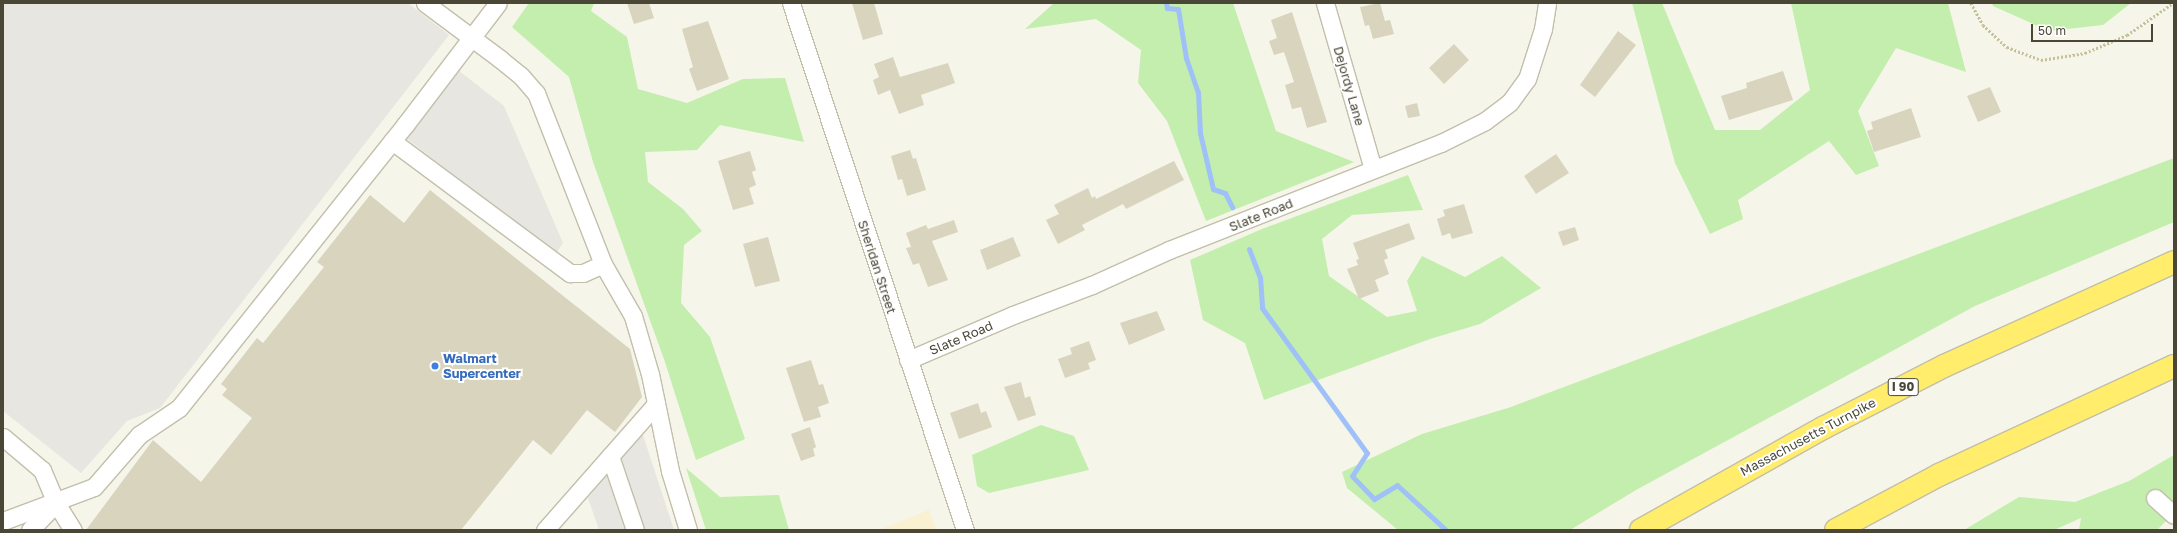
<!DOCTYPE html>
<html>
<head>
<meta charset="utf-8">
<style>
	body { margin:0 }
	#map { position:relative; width:2177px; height:533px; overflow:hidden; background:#f6f5e9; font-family:"Golos Text",sans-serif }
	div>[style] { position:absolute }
	.commercial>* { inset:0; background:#f9f1d2 }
	.green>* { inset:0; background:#c3eeae }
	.parking>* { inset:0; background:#e7e6e1 }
	.stream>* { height:5px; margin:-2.5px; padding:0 2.5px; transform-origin:2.5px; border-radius:2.5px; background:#a0c1f8 }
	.building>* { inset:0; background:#d9d4bd }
	.path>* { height:2.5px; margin-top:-1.25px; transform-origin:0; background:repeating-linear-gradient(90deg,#c6c09a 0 2px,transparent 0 4px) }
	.roads { filter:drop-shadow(1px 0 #c2bfaa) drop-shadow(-1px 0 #c2bfaa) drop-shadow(0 1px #c2bfaa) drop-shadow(0 -1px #c2bfaa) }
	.minor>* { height:17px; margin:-8.5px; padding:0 8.5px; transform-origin:8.5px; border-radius:8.5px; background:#fff }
	.highway>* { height:22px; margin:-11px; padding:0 11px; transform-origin:11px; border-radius:11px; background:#ffed6b }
	.dots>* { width:11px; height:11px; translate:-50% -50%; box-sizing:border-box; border:2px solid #fff; border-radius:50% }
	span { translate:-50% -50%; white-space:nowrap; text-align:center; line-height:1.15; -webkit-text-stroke:4px #fff; paint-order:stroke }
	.shield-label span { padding:1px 3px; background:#fff; border:1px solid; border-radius:3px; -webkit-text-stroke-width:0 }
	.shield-label { font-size:12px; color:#4a4736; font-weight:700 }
	.street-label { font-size:13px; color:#4a4736 }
	.shop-label { font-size:13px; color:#366cbe; font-weight:700 }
	.left { translate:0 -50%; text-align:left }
	.frame { position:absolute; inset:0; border:4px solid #4a4736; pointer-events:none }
	.scale { position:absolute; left:2031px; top:24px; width:122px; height:18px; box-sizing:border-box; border:2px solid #4a4736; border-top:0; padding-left:5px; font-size:12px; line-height:14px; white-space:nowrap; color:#4a4736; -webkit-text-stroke:3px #fff; paint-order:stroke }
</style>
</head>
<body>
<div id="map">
	<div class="commercial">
		<i style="clip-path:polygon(929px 510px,937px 530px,879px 530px)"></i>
	</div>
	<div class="green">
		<i style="clip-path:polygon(529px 3px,594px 3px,591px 11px,627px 37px,638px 89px,687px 103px,743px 79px,785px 78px,804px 142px,720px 125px,697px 150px,645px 152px,648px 182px,683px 209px,702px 231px,684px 245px,681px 303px,710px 337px,745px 439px,696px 460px,665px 362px,593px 162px,569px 77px,512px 27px)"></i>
		<i style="clip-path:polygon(1054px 3px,1233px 3px,1276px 131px,1354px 162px,1206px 221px,1167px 121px,1138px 83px,1141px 50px,1096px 19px,1025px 29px)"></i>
		<i style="clip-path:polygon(1632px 3px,1662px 3px,1715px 130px,1760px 130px,1810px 90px,1791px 3px,1948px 3px,1966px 72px,1896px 48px,1858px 111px,1879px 166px,1856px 175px,1829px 141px,1738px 200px,1743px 219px,1710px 234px,1675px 163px)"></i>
		<i style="clip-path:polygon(1992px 3px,2131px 3px,2103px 25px,2049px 31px,1993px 6px)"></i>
		<i style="clip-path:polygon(2174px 158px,2174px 222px,1975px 306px,1636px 490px,1570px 530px,1398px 530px,1347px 488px,1342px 472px,1422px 434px,1511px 407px)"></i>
		<i style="clip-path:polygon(1408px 175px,1423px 210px,1352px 215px,1322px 239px,1329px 276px,1387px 317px,1417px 311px,1407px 281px,1422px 256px,1465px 277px,1502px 256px,1541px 288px,1480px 324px,1430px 339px,1264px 400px,1245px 343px,1203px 320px,1190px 260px,1262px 229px)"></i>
		<i style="clip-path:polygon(1041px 425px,1074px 436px,1089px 470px,989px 493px,977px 486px,972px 455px)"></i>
		<i style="clip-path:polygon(2174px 455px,2174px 513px,2157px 530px,2079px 530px,2081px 518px,2054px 530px,1964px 530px,2019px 497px,2075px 502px,2129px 481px)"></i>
		<i style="clip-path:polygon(686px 468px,720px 497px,779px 495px,789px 530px,706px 530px)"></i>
	</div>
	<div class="parking">
		<i style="clip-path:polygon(3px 3px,408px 3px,449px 35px,160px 408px,127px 421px,81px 473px,3px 411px)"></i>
		<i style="clip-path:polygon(458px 70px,504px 106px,563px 243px,555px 255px,406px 138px)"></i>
		<i style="clip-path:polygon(638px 435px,643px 435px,674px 530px,599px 530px,588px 498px)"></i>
	</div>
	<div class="stream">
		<i style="left:1166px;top:3px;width:5px;rotate:79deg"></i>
		<i style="left:1167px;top:8px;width:11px;rotate:5deg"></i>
		<i style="left:1178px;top:9px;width:50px;rotate:80.7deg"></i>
		<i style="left:1186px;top:58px;width:36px;rotate:71deg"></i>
		<i style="left:1198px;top:92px;width:41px;rotate:87.2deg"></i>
		<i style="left:1200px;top:133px;width:57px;rotate:76.9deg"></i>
		<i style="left:1213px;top:189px;width:13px;rotate:18deg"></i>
		<i style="left:1225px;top:193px;width:16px;rotate:63deg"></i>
		<i style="left:1249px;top:249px;width:30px;rotate:69deg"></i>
		<i style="left:1260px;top:277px;width:31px;rotate:86deg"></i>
		<i style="left:1262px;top:308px;width:179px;rotate:54.1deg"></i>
		<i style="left:1367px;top:453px;width:27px;rotate:123deg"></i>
		<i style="left:1352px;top:476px;width:32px;rotate:46deg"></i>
		<i style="left:1374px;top:499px;width:27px;rotate:-31deg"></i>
		<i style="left:1397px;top:485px;width:67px;rotate:42.6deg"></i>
	</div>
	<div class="building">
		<i style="clip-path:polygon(627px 3px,649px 3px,654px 18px,634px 24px)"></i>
		<i style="clip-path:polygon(852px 3px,874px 3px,883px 34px,863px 40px)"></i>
		<i style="clip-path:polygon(1380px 3px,1385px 21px,1390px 20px,1394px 34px,1373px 39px,1369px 25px,1365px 26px,1360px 7px)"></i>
		<i style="clip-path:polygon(1292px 12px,1327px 122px,1307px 128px,1301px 107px,1292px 109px,1285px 85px,1294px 82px,1284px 52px,1274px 55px,1269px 41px,1277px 38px,1271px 20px)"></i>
		<i style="clip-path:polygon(708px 21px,729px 79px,697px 91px,689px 69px,693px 67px,682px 29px)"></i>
		<i style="clip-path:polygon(1618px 31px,1636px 45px,1595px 97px,1580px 85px)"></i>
		<i style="clip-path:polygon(1454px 44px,1469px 60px,1444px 84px,1429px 68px)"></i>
		<i style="clip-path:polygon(893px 57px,900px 77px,948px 63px,955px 83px,921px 95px,924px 105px,899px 114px,890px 90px,878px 95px,873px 80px,879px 77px,874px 64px)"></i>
		<i style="clip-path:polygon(1783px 71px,1793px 100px,1729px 120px,1721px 96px,1747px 88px,1746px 83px)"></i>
		<i style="clip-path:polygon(1990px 87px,2001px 112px,1978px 122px,1967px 96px)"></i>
		<i style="clip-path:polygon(1417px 103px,1420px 116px,1408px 118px,1405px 106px)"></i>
		<i style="clip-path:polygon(1911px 108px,1921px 137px,1874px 152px,1867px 131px,1873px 129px,1871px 122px)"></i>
		<i style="clip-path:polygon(910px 150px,913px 159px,916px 158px,926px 190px,907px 196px,902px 179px,898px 180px,891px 156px)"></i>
		<i style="clip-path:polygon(750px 151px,756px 170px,752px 172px,756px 185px,749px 188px,754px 204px,733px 210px,718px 161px)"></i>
		<i style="clip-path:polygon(1556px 154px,1569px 173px,1536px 194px,1524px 176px)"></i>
		<i style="clip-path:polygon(1174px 161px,1184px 180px,1126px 209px,1123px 204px,1082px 225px,1085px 230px,1058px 244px,1046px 220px,1059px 214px,1054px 205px,1088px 188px,1092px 198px,1095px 196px,1096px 199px)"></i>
		<i style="clip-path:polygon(430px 190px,630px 349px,642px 397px,615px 432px,587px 410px,551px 455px,533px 440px,461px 530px,86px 530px,153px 440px,201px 482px,252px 418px,222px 395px,227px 389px,221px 384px,257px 338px,263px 343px,324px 267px,317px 262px,370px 195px,404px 223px)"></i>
		<i style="clip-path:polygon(1464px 204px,1473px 233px,1452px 239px,1450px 233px,1442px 236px,1437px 219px,1445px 216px,1443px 210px)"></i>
		<i style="clip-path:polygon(954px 220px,958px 232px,932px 241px,948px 280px,928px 287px,919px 263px,913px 265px,906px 248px,911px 247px,906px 233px,926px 225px,928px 229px)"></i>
		<i style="clip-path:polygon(1409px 223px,1415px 239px,1385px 250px,1388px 258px,1384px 260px,1389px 274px,1375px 280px,1379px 291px,1359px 299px,1347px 269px,1358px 265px,1356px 260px,1359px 259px,1353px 243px)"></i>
		<i style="clip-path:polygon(1575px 227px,1579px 240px,1563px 246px,1558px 232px)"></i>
		<i style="clip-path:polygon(768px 237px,780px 281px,755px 287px,743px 244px)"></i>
		<i style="clip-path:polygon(1013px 237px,1021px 256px,987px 270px,980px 250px)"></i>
		<i style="clip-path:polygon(1157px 311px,1165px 330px,1129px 345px,1120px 323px)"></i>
		<i style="clip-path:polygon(1089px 341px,1096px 360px,1088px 363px,1090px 369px,1065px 378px,1058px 359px,1072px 354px,1070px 348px)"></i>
		<i style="clip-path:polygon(811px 360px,819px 385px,823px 384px,829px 403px,818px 407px,821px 417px,804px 422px,786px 368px)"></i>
		<i style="clip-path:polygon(1021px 382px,1025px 398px,1030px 396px,1036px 415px,1018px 421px,1004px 387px)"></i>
		<i style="clip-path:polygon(978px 403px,981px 413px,986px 411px,992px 427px,959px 439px,950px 413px)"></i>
		<i style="clip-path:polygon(810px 427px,816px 447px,813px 449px,815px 456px,801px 461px,791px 434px)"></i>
	</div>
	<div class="path">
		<i style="left:1971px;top:3px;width:25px;rotate:61deg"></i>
		<i style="left:1983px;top:25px;width:33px;rotate:43deg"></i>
		<i style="left:2007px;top:47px;width:36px;rotate:21deg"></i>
		<i style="left:2041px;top:60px;width:45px;rotate:-9deg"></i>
		<i style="left:2085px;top:53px;width:46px;rotate:-23.2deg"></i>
		<i style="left:2127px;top:35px;width:56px;rotate:-34.8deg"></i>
	</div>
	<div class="roads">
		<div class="minor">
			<i style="left:425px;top:3px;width:94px;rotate:36.7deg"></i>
			<i style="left:500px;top:59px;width:27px;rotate:39deg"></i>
			<i style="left:521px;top:76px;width:23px;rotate:49deg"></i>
			<i style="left:536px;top:93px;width:184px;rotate:68.6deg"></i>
			<i style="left:603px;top:264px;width:60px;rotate:60deg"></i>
			<i style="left:633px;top:316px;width:60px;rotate:73.7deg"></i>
			<i style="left:650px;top:374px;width:99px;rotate:78.3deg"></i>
			<i style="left:670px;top:471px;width:62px;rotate:73deg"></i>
			<i style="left:791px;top:3px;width:555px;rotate:71.73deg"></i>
			<i style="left:1325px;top:3px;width:173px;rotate:73.9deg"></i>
			<i style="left:392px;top:141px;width:222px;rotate:36.6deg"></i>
			<i style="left:570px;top:273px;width:13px"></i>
			<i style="left:583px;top:273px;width:22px;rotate:-24deg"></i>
			<i style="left:908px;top:360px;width:114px;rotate:-23.2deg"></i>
			<i style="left:1013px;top:315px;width:85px;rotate:-20.8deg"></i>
			<i style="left:1092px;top:285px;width:85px;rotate:-24.4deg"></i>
			<i style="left:1169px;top:250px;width:292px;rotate:-21.5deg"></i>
			<i style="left:1441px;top:143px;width:49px;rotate:-26.6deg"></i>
			<i style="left:1485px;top:121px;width:31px;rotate:-37deg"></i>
			<i style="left:1510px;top:102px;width:29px;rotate:-54deg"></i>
			<i style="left:1527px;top:79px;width:52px;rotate:-72.3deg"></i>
			<i style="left:1543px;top:29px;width:26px;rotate:-81deg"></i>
			<i style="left:3px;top:437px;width:51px;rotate:40.2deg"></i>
			<i style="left:42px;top:470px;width:36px;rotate:67deg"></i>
			<i style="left:56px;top:503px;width:32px;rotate:58deg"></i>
			<i style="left:610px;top:456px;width:78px;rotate:71.3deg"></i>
			<i style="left:2155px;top:498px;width:25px;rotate:42deg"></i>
			<i style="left:3px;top:521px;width:97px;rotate:-20.5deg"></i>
			<i style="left:94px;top:487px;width:69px;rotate:-49.1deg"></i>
			<i style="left:139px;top:435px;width:48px;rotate:-34deg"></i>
			<i style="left:179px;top:408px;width:362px;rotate:-51.4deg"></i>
			<i style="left:405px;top:125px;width:153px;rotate:-52.7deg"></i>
			<i style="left:30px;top:530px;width:36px;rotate:-46deg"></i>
			<i style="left:545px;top:530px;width:168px;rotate:-48.6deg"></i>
		</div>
		<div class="highway">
			<i style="left:1641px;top:530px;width:209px;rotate:-29.3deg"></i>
			<i style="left:1823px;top:428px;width:136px;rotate:-27.1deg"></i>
			<i style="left:1944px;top:366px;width:252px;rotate:-24.3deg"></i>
			<i style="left:1836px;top:530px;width:117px;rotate:-28.1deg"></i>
			<i style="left:1939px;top:475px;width:259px;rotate:-24.9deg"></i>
		</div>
	</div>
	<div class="dots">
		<i style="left:435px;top:366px;background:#3f7fe0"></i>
	</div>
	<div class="shield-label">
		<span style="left:1903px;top:387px">I 90</span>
	</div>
	<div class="street-label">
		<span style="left:1349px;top:86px;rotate:74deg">Dejordy Lane</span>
		<span style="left:1261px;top:215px;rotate:-22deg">Slate Road</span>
		<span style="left:877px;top:267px;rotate:72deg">Sheridan Street</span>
		<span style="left:961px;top:338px;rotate:-23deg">Slate Road</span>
		<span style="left:1808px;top:437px;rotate:-28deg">Massachusetts Turnpike</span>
	</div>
	<div class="shop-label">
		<span class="left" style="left:443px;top:366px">Walmart<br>Supercenter</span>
	</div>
	<div class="frame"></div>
	<div class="scale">50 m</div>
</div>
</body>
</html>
